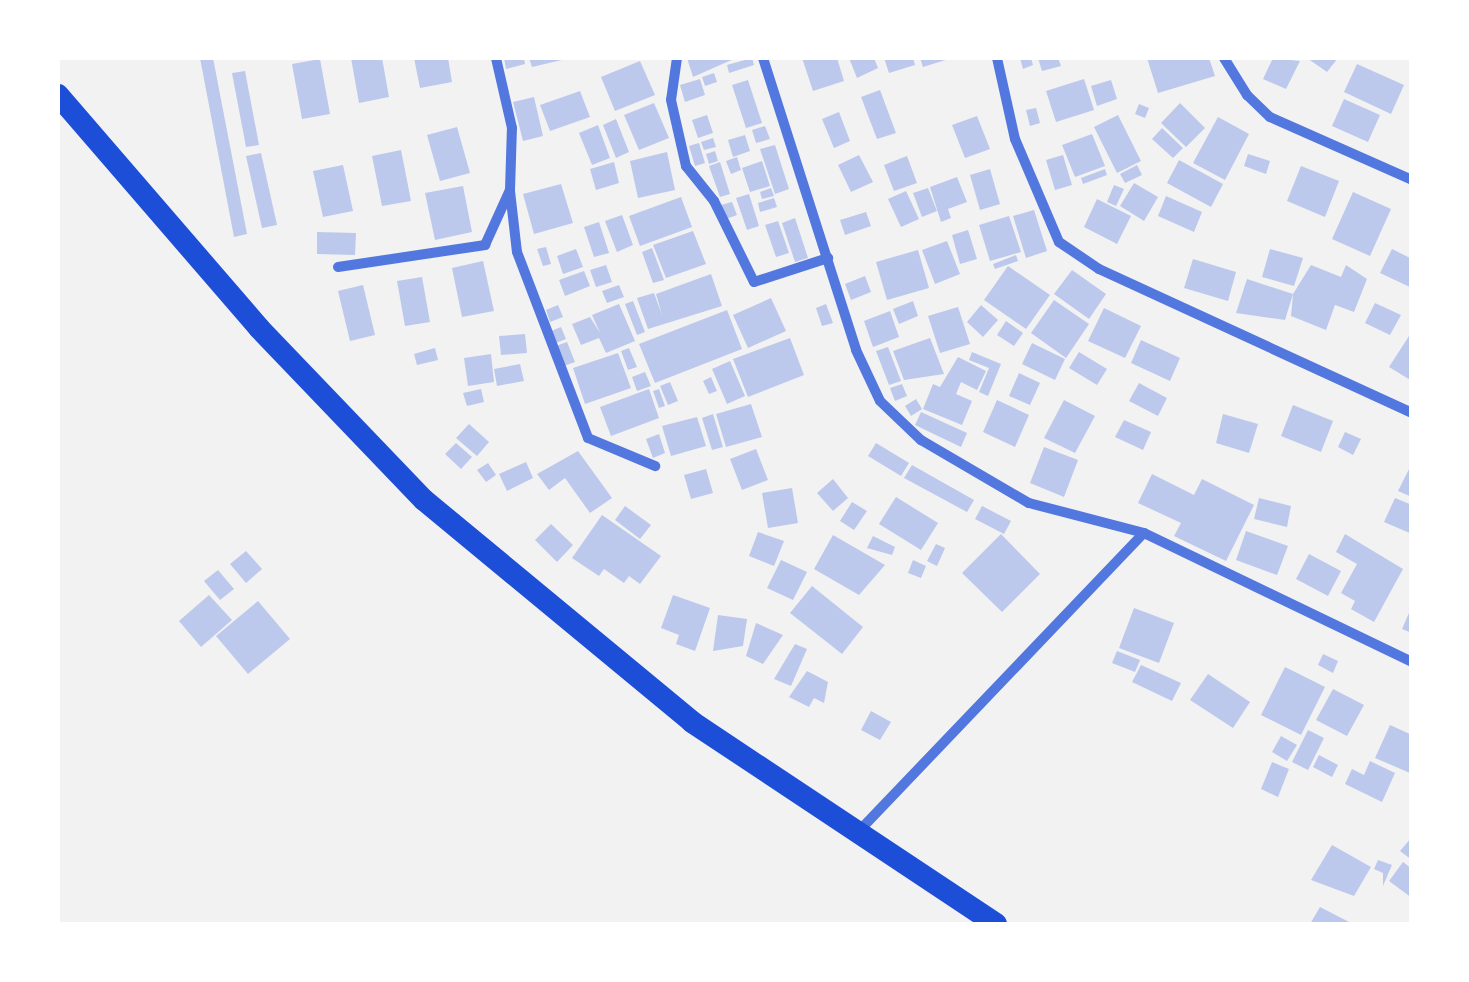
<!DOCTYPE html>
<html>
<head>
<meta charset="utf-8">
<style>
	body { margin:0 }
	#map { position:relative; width:1469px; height:982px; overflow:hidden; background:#f2f2f2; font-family:Raleway,sans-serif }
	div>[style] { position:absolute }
	.building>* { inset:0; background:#bdc9ec }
	.minor>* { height:10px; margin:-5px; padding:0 5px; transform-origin:5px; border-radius:5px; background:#5277de }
	.primary>* { height:22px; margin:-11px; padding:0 11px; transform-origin:11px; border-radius:11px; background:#1d4ed8 }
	span { translate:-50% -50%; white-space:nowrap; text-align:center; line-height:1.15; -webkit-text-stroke:9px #fff; paint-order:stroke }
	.frame { position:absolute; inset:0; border:60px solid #fff; pointer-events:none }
</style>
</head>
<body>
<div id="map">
	<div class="building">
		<i style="clip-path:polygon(200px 58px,213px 58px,247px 234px,234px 237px)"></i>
		<i style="clip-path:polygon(351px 58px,382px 58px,389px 97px,359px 103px)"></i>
		<i style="clip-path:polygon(414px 58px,448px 58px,452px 82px,420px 88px)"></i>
		<i style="clip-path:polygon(504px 58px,524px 58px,525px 64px,506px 69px)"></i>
		<i style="clip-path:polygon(529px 58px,566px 58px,566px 59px,532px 67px)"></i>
		<i style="clip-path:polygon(687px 58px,736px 58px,693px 77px)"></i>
		<i style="clip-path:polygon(752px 58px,754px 65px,729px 73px,727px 65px)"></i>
		<i style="clip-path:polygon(802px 58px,837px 58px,844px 81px,813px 91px)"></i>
		<i style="clip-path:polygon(849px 58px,874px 58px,878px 68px,857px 78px)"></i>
		<i style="clip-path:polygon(884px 58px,913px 58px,915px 65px,889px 73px)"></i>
		<i style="clip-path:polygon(920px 58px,952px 58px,923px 67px)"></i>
		<i style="clip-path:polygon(1020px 58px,1031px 58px,1033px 65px,1023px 69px)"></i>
		<i style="clip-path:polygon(1038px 58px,1058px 58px,1061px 66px,1042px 71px)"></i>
		<i style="clip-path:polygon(1147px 58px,1209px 58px,1215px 76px,1158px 93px)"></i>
		<i style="clip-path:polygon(1273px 58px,1300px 61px,1286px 89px,1263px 79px)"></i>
		<i style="clip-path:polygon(1307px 58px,1338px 58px,1327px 72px)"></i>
		<i style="clip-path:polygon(320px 59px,330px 114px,302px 119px,292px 64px)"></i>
		<i style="clip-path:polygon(640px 61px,655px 95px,615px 111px,601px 77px)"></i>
		<i style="clip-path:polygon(1357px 64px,1404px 85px,1391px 114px,1344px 92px)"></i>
		<i style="clip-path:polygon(245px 71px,259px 145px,246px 147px,232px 73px)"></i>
		<i style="clip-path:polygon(714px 73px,717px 82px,705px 86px,702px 77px)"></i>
		<i style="clip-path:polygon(700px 79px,705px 95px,685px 102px,680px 85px)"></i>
		<i style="clip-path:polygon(1084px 79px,1094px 110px,1056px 122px,1046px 91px)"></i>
		<i style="clip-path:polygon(748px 80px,762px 123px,746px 128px,732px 85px)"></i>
		<i style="clip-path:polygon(1111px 80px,1117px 99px,1097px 106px,1091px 86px)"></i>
		<i style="clip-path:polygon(880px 90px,896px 133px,877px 139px,861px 97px)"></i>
		<i style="clip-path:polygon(580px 91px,590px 117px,550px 131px,540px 105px)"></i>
		<i style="clip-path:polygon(534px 97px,543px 136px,523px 141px,513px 102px)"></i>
		<i style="clip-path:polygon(1344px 99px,1380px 115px,1368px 142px,1332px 126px)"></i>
		<i style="clip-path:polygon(654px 103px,669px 138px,639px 150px,624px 115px)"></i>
		<i style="clip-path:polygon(1180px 103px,1205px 128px,1186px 147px,1161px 123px)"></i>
		<i style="clip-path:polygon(1139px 104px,1149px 108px,1145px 118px,1135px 114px)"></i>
		<i style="clip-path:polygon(1036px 108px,1040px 123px,1030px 126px,1026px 110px)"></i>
		<i style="clip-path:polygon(839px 112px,850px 141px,834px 148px,822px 119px)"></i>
		<i style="clip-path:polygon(707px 115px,713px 133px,698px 138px,692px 120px)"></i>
		<i style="clip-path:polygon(1118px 115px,1141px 161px,1117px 173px,1094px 127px)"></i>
		<i style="clip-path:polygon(977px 116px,990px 149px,965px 158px,952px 125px)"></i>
		<i style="clip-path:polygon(1218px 117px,1249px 134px,1225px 180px,1193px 163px)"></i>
		<i style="clip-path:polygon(616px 119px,629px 152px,616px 158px,603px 125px)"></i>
		<i style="clip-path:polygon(598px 125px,610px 158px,592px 165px,579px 133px)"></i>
		<i style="clip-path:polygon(765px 126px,770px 139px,756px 143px,752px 130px)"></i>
		<i style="clip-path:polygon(457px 127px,470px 173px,440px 181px,427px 135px)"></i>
		<i style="clip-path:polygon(1162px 128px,1183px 148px,1173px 158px,1152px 139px)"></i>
		<i style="clip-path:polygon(1092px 134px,1105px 166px,1075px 177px,1062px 145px)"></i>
		<i style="clip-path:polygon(745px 135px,750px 151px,733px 157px,728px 140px)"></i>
		<i style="clip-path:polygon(713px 138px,716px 147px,704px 150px,701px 142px)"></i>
		<i style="clip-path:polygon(699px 143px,705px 163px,695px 166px,689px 146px)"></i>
		<i style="clip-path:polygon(775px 145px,789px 189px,775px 194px,760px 149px)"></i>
		<i style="clip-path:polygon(401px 150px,411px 201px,382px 206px,372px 156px)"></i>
		<i style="clip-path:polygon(715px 151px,718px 161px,709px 164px,706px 154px)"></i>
		<i style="clip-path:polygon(667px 152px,675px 190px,638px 198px,630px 161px)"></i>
		<i style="clip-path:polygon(261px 153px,277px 225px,262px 228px,246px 156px)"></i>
		<i style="clip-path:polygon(1248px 154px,1270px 161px,1266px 174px,1244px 166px)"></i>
		<i style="clip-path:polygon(859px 155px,873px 182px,851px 192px,838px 165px)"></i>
		<i style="clip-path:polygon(1063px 155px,1072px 185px,1055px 190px,1046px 160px)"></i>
		<i style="clip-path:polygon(907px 156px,917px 183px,894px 191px,884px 165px)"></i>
		<i style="clip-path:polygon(737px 157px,741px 170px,731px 174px,726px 161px)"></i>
		<i style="clip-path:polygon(1179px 160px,1223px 184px,1211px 207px,1167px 183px)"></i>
		<i style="clip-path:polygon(762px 161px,770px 186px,750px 192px,742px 168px)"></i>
		<i style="clip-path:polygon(614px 162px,619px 183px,596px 190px,590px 169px)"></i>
		<i style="clip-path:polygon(720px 162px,730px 194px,720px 197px,709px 166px)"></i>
		<i style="clip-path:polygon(343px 165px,353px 211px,323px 217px,313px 171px)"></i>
		<i style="clip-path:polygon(1137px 165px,1142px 175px,1125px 183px,1120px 174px)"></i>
		<i style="clip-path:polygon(1301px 166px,1339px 181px,1325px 217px,1287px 201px)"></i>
		<i style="clip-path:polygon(990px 169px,1000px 204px,980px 210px,970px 175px)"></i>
		<i style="clip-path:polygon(1105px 169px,1107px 175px,1083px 184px,1081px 178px)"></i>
		<i style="clip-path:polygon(957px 177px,967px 202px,948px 209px,951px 218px,941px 222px,930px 187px)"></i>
		<i style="clip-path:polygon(1134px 183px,1158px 197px,1144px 221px,1120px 206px)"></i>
		<i style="clip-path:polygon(561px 184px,573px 223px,534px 234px,523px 194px)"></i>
		<i style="clip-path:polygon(1114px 185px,1124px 189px,1116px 206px,1107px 202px)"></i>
		<i style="clip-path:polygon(463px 186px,472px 232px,435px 240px,425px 193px)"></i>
		<i style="clip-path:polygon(771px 188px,774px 196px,762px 199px,760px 192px)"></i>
		<i style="clip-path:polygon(928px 188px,937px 211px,922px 217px,913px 193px)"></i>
		<i style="clip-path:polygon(906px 191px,919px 219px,901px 227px,888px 199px)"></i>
		<i style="clip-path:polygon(1353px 192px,1391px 209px,1370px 256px,1332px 239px)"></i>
		<i style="clip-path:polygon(749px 194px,759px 226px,747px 230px,736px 198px)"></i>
		<i style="clip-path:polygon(1166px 196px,1202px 212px,1194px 232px,1158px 216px)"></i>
		<i style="clip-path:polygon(681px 197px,692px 227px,640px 246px,629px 216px)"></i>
		<i style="clip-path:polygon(774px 198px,777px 207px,760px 212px,758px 203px)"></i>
		<i style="clip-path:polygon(1097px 199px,1131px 216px,1117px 244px,1084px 227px)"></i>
		<i style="clip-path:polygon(732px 202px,737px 215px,726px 219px,721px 205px)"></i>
		<i style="clip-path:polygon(1034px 210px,1047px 251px,1026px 258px,1013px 216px)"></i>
		<i style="clip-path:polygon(866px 212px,871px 226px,845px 235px,840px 220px)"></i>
		<i style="clip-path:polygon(622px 215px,633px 245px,617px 252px,605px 221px)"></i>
		<i style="clip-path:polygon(1009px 216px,1021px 252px,990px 261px,979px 225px)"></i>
		<i style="clip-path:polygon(795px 218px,808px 258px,795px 262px,782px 223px)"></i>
		<i style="clip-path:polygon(778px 221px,789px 253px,776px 257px,765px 225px)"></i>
		<i style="clip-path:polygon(599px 222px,609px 253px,594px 257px,584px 227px)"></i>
		<i style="clip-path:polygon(968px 230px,977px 259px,960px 264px,952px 235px)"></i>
		<i style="clip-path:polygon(693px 231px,706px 264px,666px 278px,653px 245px)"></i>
		<i style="clip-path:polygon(317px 232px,356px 233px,355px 255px,317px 254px)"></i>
		<i style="clip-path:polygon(947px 241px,960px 274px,935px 284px,922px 250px)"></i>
		<i style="clip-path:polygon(546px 247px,551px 264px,543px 266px,537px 249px)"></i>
		<i style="clip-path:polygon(652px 248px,664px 280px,653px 283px,642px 252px)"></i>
		<i style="clip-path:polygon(576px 249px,583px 267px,563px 274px,557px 256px)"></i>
		<i style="clip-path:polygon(1270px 249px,1303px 258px,1294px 286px,1262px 277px)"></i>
		<i style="clip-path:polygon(1392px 249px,1412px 259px,1412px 288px,1380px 273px)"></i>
		<i style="clip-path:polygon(918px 250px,929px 288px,887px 300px,876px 262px)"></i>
		<i style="clip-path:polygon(1016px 255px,1018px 261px,995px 269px,993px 264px)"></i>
		<i style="clip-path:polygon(1193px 259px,1236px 272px,1228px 301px,1184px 288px)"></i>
		<i style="clip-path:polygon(483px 261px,494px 311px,462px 317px,452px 268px)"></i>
		<i style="clip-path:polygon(606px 265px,612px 282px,596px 287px,590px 270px)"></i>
		<i style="clip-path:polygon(1311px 265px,1341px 277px,1346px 265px,1367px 279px,1354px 312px,1335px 305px,1326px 330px,1291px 316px,1293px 294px)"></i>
		<i style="clip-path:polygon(1008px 266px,1050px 295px,1026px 329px,984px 300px)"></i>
		<i style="clip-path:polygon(1072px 270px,1106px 294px,1089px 319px,1054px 294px)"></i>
		<i style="clip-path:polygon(584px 271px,590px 286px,565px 296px,559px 280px)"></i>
		<i style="clip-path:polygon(711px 274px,722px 306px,648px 329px,637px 298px,654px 293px,662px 315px,656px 294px)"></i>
		<i style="clip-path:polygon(865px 276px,871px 292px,851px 300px,845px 284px)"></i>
		<i style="clip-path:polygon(422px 277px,430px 322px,405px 326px,397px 281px)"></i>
		<i style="clip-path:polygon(1247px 279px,1293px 294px,1285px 320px,1236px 313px)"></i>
		<i style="clip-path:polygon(363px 285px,375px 335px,350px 341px,338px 291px)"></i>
		<i style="clip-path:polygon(619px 285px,624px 297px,607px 303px,602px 291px)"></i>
		<i style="clip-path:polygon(771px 298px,786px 331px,748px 348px,733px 315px)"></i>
		<i style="clip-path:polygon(1054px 300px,1089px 324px,1066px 358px,1031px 333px)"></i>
		<i style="clip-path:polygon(633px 301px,645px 332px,637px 335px,625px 304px)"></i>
		<i style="clip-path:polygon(913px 301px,918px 316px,899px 324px,893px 309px)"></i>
		<i style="clip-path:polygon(1375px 303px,1401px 315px,1390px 335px,1365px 323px)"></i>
		<i style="clip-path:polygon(619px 304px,635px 341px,606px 353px,599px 338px,581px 345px,572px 324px,590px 317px,600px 333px,592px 315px)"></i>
		<i style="clip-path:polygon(826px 304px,833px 323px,822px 326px,816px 308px)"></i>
		<i style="clip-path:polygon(558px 305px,563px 317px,550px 322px,546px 310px)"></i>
		<i style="clip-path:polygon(981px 305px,998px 320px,983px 337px,967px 322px)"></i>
		<i style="clip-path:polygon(958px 307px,970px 344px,940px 353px,928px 316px)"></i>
		<i style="clip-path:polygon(1104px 308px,1141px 326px,1125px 358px,1088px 341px)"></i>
		<i style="clip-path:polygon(727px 310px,742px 349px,655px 383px,639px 344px)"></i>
		<i style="clip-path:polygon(890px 311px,899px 337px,873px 347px,864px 321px)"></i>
		<i style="clip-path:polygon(1006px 321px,1023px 333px,1014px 346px,997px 335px)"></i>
		<i style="clip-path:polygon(561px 327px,566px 339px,556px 343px,551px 331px)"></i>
		<i style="clip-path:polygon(525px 334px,527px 353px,501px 355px,499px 336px)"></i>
		<i style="clip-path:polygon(1409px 336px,1412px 337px,1412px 381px,1389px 367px)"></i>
		<i style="clip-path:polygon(790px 338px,804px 375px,748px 397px,733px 359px)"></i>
		<i style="clip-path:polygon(930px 338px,944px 374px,904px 380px,893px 351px)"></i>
		<i style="clip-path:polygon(1141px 340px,1180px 358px,1170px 381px,1131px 363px)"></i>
		<i style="clip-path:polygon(567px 342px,575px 362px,561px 367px,553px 347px)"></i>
		<i style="clip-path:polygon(1032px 343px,1065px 359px,1055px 380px,1022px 364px)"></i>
		<i style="clip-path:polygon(888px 347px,901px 381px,889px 385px,876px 351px)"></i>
		<i style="clip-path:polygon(435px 348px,438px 360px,417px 365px,414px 354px)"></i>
		<i style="clip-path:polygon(629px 348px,637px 367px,628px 370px,621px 351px)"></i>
		<i style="clip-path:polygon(972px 352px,1001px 364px,988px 396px,979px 392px,989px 368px,969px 360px)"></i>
		<i style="clip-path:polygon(1079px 352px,1107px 369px,1097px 385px,1069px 368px)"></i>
		<i style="clip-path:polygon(618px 353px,631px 388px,585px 404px,573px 368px)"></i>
		<i style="clip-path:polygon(491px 354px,494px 382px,468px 386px,464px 358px)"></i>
		<i style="clip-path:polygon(958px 357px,986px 371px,977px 390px,961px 382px,956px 394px,972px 401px,962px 425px,923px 409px,933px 384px,940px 387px)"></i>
		<i style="clip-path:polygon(730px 361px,745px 396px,727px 404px,712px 369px)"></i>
		<i style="clip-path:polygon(520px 364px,524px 381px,497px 386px,494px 369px)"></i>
		<i style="clip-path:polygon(645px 372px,651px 386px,637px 391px,632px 377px)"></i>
		<i style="clip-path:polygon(1019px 373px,1040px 383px,1030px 405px,1009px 396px)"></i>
		<i style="clip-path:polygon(711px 377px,717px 391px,709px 394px,703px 381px)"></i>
		<i style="clip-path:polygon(670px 382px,678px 401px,668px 405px,660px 386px)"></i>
		<i style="clip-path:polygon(1139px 383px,1167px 398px,1158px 416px,1129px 401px)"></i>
		<i style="clip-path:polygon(902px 384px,907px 396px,895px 401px,890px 388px)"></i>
		<i style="clip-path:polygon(481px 389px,484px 402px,467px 406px,463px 393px)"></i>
		<i style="clip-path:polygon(649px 389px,659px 418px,611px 436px,600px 407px)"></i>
		<i style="clip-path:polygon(659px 389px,665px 406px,659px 408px,653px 391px)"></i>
		<i style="clip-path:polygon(916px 399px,922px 409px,911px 416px,905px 406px)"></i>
		<i style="clip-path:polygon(997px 400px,1029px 415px,1015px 447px,983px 432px)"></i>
		<i style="clip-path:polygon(1064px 400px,1095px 416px,1075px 453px,1044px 438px)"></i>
		<i style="clip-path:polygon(751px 404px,762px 437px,726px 447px,716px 414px)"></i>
		<i style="clip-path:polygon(1293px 405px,1333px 421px,1321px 452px,1281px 436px)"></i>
		<i style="clip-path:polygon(921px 412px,967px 433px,961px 447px,915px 425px)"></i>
		<i style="clip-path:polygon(713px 414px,723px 447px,712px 450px,702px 418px)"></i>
		<i style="clip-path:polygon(1223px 414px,1258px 424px,1249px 453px,1216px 443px)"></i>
		<i style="clip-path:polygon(697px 417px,706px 446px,671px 456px,662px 426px)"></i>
		<i style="clip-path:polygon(1124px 420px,1151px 432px,1143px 450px,1115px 437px)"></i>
		<i style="clip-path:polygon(469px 424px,489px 442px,477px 456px,456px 438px)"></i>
		<i style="clip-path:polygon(1345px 432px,1361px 439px,1353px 455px,1338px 447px)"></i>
		<i style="clip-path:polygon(659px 434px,665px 453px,653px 458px,646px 439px)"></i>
		<i style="clip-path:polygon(456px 443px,472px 457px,461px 469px,445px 454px)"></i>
		<i style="clip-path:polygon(876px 443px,909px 463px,901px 476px,868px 456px)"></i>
		<i style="clip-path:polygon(1044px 447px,1078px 460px,1064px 497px,1030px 483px)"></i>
		<i style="clip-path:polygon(756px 449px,768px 480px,742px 490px,730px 459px)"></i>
		<i style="clip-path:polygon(578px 451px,612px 498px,590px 513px,565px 478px,549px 490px,537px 474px)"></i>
		<i style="clip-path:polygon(526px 462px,533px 478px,507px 491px,499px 474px)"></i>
		<i style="clip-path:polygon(488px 463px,496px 475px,486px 482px,477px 470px)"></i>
		<i style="clip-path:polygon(1412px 463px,1412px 497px,1398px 491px)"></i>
		<i style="clip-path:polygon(912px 465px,974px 500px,967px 512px,904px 478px)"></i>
		<i style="clip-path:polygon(706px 469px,713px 493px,691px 499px,684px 475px)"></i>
		<i style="clip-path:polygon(1152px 474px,1194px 495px,1202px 479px,1254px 505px,1226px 561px,1174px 536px,1181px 523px,1138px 503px)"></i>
		<i style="clip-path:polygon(833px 479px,848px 498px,833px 511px,817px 493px)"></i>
		<i style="clip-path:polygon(792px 488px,798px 523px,768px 528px,762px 493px)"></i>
		<i style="clip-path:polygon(896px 497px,938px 523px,921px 550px,879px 524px)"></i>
		<i style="clip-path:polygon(1259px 498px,1291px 506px,1287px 527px,1254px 519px)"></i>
		<i style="clip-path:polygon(1395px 498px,1412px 505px,1412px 534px,1384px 522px)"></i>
		<i style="clip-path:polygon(852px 502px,867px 511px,854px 530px,840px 521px)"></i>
		<i style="clip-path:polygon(625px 506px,651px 525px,640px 539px,615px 520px)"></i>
		<i style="clip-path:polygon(982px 506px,1011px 521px,1004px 534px,975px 519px)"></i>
		<i style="clip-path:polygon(602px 515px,661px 556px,640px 584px,629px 576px,624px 583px,604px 569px,599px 576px,572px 558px)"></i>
		<i style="clip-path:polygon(551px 524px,573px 545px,557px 562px,535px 540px)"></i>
		<i style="clip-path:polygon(1246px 531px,1288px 546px,1277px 575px,1236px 560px)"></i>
		<i style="clip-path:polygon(758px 532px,784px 541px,774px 566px,749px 556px)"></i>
		<i style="clip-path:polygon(1001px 534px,1040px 574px,1002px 612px,962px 573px)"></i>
		<i style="clip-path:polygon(1345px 534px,1403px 569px,1374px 622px,1351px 609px,1355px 601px,1341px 593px,1357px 564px,1336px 552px)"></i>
		<i style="clip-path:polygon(833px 535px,885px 565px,859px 595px,814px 569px)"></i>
		<i style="clip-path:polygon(873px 536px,895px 547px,892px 555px,867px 548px)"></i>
		<i style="clip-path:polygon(936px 544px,945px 548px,937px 566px,927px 561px)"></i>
		<i style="clip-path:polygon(246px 551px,262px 569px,246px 583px,230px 564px)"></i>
		<i style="clip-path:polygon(1309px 554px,1341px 571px,1328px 596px,1296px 579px)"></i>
		<i style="clip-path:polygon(781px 560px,807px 572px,793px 600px,767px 588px)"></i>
		<i style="clip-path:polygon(913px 560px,926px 566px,921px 578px,908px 573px)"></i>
		<i style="clip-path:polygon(218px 570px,234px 589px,220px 600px,204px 581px)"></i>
		<i style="clip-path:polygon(812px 586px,863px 627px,842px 654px,790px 613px)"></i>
		<i style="clip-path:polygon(209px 595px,232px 620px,201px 647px,179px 621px)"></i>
		<i style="clip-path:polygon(673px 595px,710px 608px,695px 651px,676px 644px,679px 635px,661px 628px)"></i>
		<i style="clip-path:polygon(258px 601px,290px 639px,248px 674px,216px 636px)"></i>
		<i style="clip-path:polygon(1412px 606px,1412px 633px,1402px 629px)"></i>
		<i style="clip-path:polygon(1134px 608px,1174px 623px,1159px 663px,1119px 648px)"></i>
		<i style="clip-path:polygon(718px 615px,747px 619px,743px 646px,713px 651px)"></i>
		<i style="clip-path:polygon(756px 623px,783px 635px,763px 664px,746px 656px)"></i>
		<i style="clip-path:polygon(795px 644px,807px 649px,791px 686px,774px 679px)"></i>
		<i style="clip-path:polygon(1117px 651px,1140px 660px,1135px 672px,1112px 663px)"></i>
		<i style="clip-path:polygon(1323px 654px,1338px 661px,1333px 673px,1318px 665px)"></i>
		<i style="clip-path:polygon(1141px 665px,1181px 683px,1172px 701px,1132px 682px)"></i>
		<i style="clip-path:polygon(1285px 667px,1325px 687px,1301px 735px,1261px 715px)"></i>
		<i style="clip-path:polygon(807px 671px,828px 682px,824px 703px,814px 698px,809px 707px,789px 697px)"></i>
		<i style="clip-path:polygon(1208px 674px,1250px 702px,1233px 728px,1190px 700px)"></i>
		<i style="clip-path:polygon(1333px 689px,1364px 705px,1347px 736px,1316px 720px)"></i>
		<i style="clip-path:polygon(871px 711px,891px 722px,880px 740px,861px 730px)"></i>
		<i style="clip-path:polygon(1390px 725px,1412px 735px,1410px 773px,1375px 758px)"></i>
		<i style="clip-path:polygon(1308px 730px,1324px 738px,1308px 770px,1292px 762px)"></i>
		<i style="clip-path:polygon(1281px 736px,1297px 745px,1287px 761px,1272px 752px)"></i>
		<i style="clip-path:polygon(1319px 755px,1338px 765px,1332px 777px,1313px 767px)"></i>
		<i style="clip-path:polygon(1370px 761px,1395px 773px,1382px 802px,1345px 784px,1352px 769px,1364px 775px)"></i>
		<i style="clip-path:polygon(1272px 762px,1289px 769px,1278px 797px,1261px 789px)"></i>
		<i style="clip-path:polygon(1412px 837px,1412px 860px,1400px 851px)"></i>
		<i style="clip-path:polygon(1332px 845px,1371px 867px,1354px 896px,1311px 880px)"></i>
		<i style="clip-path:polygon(1378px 860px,1392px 865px,1383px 886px,1383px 873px,1374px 869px)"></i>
		<i style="clip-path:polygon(1403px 862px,1412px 869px,1412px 898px,1389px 881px)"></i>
		<i style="clip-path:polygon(1320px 907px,1353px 924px,1310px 924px)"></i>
	</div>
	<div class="minor">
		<i style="left:677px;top:58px;width:42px;rotate:98.1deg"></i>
		<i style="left:671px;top:100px;width:68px;rotate:77.2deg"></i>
		<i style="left:686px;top:166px;width:45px;rotate:51.3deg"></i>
		<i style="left:714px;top:201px;width:90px;rotate:63.7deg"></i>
		<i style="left:754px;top:282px;width:78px;rotate:-18deg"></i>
		<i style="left:763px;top:58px;width:306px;rotate:72.3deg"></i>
		<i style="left:856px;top:350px;width:56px;rotate:64.8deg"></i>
		<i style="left:880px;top:401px;width:57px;rotate:43.6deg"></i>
		<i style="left:921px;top:440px;width:125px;rotate:30.3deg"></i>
		<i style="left:1029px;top:503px;width:119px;rotate:14.6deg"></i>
		<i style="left:1144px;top:533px;width:297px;rotate:25.7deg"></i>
		<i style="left:997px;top:58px;width:83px;rotate:77.5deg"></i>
		<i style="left:1015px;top:139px;width:112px;rotate:66.9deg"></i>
		<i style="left:1059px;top:242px;width:48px;rotate:34deg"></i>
		<i style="left:1099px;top:269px;width:345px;rotate:24.7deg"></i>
		<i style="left:1224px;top:58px;width:44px;rotate:58.1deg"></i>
		<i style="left:1247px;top:95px;width:32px;rotate:44deg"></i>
		<i style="left:1270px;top:117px;width:155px;rotate:23.9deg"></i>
		<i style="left:510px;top:191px;width:61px;rotate:83.5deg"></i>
		<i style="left:517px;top:252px;width:199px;rotate:69.1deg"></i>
		<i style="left:588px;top:438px;width:73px;rotate:22.7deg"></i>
		<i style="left:338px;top:267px;width:149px;rotate:-8.5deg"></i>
		<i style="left:485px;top:245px;width:60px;rotate:-65.6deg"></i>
		<i style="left:510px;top:190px;width:62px;rotate:-88.2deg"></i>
		<i style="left:512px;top:128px;width:72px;rotate:-102.9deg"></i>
		<i style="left:859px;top:831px;width:412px;rotate:-46.3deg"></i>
	</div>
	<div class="primary">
		<i style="left:58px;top:95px;width:308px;rotate:49.2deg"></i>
		<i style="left:259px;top:328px;width:238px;rotate:46.2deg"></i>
		<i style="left:424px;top:500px;width:348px;rotate:39.6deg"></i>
		<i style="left:692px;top:722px;width:365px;rotate:33.6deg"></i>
	</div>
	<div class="frame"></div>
</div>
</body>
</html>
